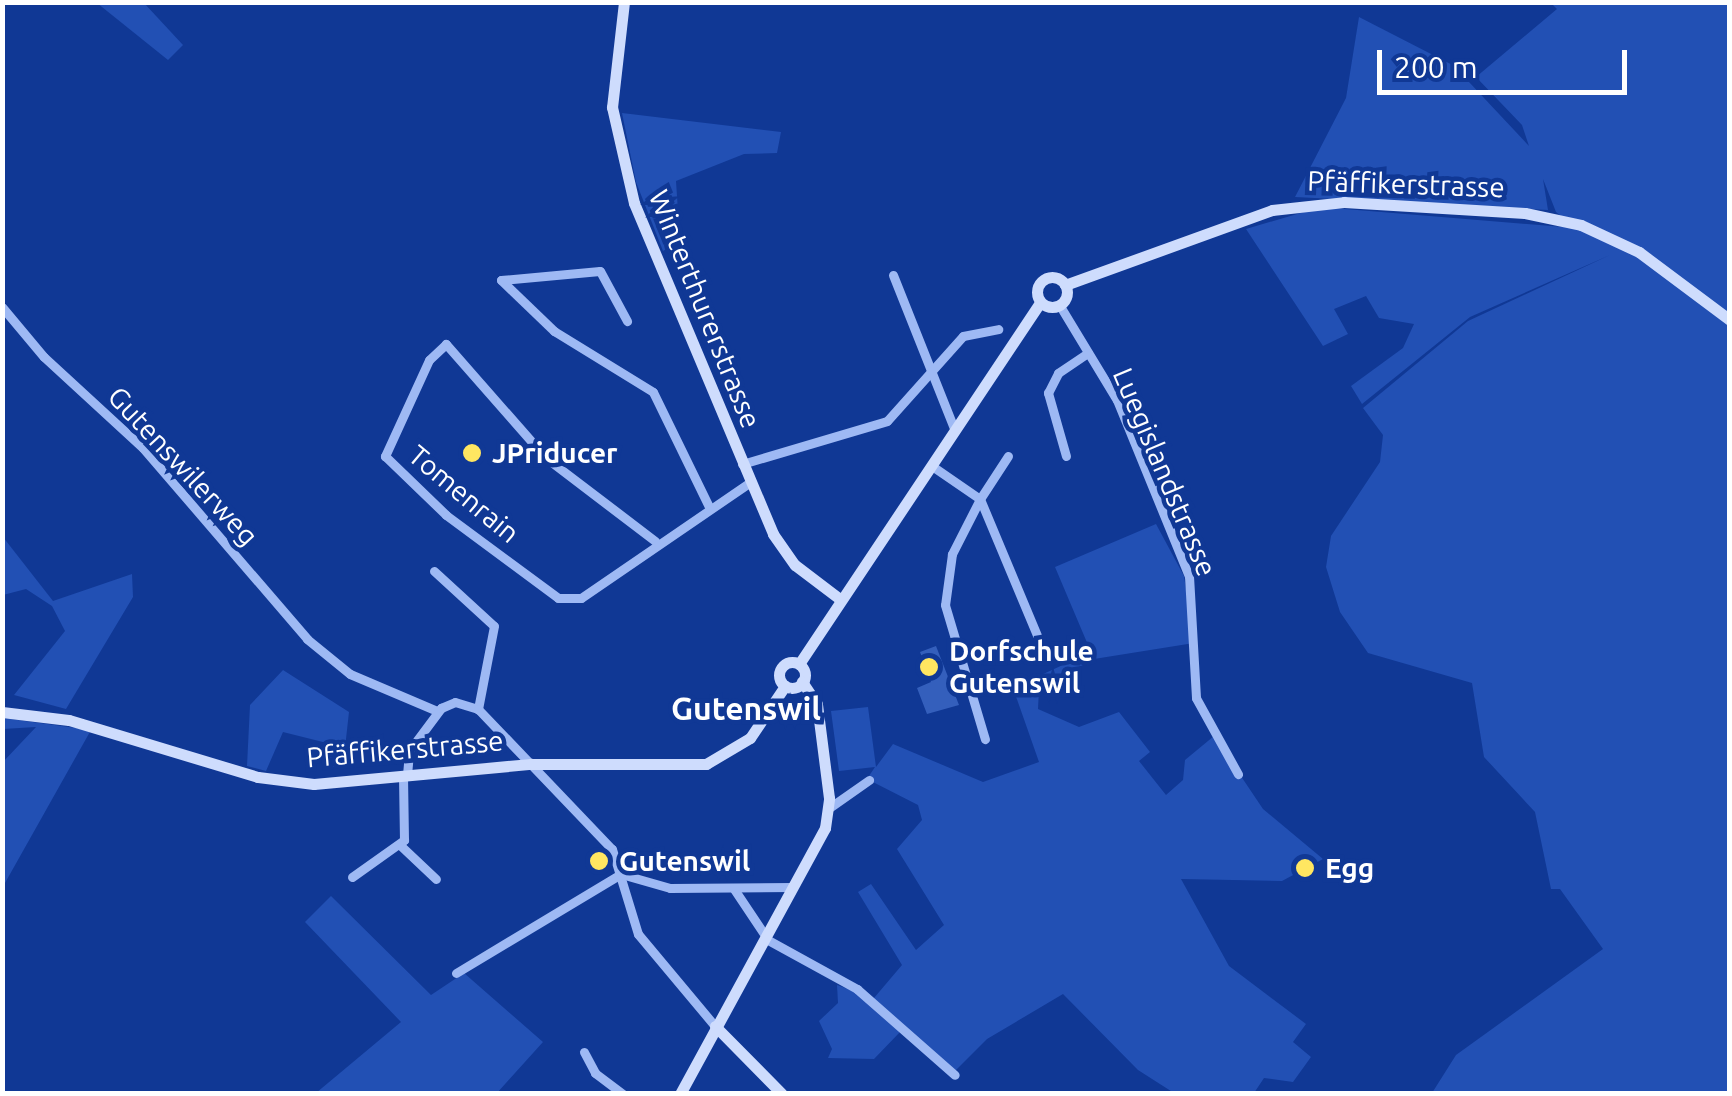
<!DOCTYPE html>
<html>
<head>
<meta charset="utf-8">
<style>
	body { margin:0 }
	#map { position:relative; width:1732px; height:1096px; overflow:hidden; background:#103895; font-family:Ubuntu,sans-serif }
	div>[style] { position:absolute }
	.green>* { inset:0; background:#2250b4 }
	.building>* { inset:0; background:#345fbc }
	.street>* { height:9px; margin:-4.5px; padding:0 4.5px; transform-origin:4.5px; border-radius:4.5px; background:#9eb9f4 }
	.secondary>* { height:11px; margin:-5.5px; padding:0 5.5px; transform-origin:5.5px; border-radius:5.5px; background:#cedcfd }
	.secondary>.ring { margin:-5.5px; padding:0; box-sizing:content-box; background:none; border:11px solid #cedcfd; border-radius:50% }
	.dots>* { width:28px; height:28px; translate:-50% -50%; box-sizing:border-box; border:5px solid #103895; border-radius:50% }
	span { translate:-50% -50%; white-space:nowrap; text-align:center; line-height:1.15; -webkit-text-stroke:9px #103895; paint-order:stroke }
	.street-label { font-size:28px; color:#fff }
	.poi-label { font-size:28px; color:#fff; font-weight:700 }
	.left { translate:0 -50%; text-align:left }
	.quarter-label { font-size:32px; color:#fff; font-weight:700 }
	.frame { position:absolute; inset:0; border:5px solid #fff; pointer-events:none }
	.scale { position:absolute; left:1377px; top:50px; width:250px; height:45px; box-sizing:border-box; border:5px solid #fff; border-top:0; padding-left:12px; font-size:30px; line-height:35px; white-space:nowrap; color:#fff; -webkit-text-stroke:8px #103895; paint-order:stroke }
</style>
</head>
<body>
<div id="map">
	<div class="green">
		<i style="clip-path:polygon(97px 3px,144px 3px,183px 45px,168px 60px)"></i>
		<i style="clip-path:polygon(1551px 3px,1729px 3px,1729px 1093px,1432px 1093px,1456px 1055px,1603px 949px,1560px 889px,1551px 889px,1535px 812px,1484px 757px,1472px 683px,1368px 653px,1340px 612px,1326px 567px,1331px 536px,1380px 462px,1383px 435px,1363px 408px,1468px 321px,1610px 255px,1470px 317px,1362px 404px,1351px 386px,1403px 348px,1414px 324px,1379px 318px,1366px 296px,1334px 309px,1348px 334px,1323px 346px,1246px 229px,1321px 207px,1576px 228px,1556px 212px,1543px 179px,1548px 210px,1295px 197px,1346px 98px,1359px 17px,1472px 75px,1469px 82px,1529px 146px,1522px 125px,1476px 77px,1557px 9px)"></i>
		<i style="clip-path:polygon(622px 113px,781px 132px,777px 153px,744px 154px,676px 181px,680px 241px,663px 251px,636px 182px)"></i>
		<i style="clip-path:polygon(1156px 524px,1184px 576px,1194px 643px,1094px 659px,1039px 689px,1038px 709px,1079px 727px,1119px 712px,1150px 752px,1139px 761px,1166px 795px,1183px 780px,1185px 760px,1214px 736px,1263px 809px,1323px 859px,1282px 881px,1181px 879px,1229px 966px,1306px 1024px,1293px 1042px,1311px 1057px,1293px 1082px,1264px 1078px,1254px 1093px,1174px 1093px,1138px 1070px,1063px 994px,987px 1039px,955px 1071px,901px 1031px,874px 1059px,828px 1058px,832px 1049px,819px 1021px,838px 1003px,837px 985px,874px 998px,902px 965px,858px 892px,871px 884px,916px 950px,944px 925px,897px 849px,922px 820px,918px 805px,867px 779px,875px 767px,839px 771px,831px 711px,868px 707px,876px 767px,893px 744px,983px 782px,1039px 762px,1013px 688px,1091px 652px,1055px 567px)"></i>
		<i style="clip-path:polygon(3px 537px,53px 601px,132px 574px,133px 597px,66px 709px,14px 695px,65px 631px,52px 606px,26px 589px,3px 595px)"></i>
		<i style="clip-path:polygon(283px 670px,349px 712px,343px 766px,331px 767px,327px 743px,283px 732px,266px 771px,247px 766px,250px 705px)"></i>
		<i style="clip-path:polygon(3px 718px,91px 730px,5px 883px,2px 763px,36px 727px,3px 729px)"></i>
		<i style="clip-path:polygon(331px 896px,431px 995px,464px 973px,543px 1042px,497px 1093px,316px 1093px,401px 1022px,305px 922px)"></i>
	</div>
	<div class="building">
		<i style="clip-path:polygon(936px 646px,959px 705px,927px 714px,917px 688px,931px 682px,920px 652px)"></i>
	</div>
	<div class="street">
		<i style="left:893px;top:275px;width:168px;rotate:68.3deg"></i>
		<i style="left:501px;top:280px;width:74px;rotate:43.9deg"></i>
		<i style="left:554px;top:331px;width:116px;rotate:31.6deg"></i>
		<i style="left:653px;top:392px;width:128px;rotate:64deg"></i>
		<i style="left:501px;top:280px;width:99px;rotate:-5.2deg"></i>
		<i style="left:600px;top:271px;width:57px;rotate:61.6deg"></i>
		<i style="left:1060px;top:306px;width:110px;rotate:58.8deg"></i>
		<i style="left:1117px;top:400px;width:190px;rotate:67.8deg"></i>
		<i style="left:1189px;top:576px;width:122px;rotate:86.7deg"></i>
		<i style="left:1196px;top:698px;width:87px;rotate:61.1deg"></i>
		<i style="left:2px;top:307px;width:65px;rotate:50deg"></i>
		<i style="left:44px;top:357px;width:134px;rotate:42.6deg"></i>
		<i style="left:143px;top:448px;width:252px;rotate:49.3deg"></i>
		<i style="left:307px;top:639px;width:55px;rotate:39.1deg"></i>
		<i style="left:350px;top:674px;width:95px;rotate:23deg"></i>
		<i style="left:1008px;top:456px;width:51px;rotate:123.1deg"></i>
		<i style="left:980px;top:499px;width:147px;rotate:67.3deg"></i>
		<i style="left:1066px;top:456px;width:66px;rotate:-105.9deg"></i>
		<i style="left:1048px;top:393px;width:22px;rotate:-63deg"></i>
		<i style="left:1058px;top:373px;width:36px;rotate:-34deg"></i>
		<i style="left:742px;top:464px;width:151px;rotate:-16.5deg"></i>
		<i style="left:887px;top:421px;width:114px;rotate:-48.2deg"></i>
		<i style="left:963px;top:336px;width:36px;rotate:-11deg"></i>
		<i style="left:932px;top:466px;width:58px;rotate:34.5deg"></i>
		<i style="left:980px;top:499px;width:62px;rotate:117deg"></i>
		<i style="left:952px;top:554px;width:51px;rotate:97.8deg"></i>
		<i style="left:945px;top:605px;width:140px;rotate:73.4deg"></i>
		<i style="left:655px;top:541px;width:137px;rotate:-142.7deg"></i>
		<i style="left:546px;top:458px;width:152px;rotate:-131.3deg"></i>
		<i style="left:446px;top:344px;width:23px;rotate:137deg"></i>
		<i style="left:429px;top:360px;width:106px;rotate:114.6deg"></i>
		<i style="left:385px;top:456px;width:85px;rotate:44deg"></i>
		<i style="left:446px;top:515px;width:139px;rotate:36.5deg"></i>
		<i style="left:558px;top:598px;width:23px"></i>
		<i style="left:581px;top:598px;width:204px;rotate:-34.4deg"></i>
		<i style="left:434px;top:571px;width:81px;rotate:42.5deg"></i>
		<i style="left:494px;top:626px;width:85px;rotate:100.9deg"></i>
		<i style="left:407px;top:775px;width:24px;rotate:-85deg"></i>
		<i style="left:409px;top:751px;width:54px;rotate:-53.3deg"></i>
		<i style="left:441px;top:708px;width:15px;rotate:-23deg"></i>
		<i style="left:455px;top:702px;width:24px;rotate:17deg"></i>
		<i style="left:478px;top:709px;width:194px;rotate:46.3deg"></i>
		<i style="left:612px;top:849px;width:89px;rotate:73deg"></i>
		<i style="left:638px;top:934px;width:120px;rotate:50.1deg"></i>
		<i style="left:829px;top:808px;width:49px;rotate:-35deg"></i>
		<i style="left:401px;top:846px;width:48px;rotate:43.3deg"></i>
		<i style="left:621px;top:874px;width:51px;rotate:15.9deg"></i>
		<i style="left:670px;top:888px;width:123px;rotate:-0.5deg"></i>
		<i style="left:352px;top:877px;width:64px;rotate:-35.4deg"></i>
		<i style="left:404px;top:840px;width:65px;rotate:-90.9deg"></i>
		<i style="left:734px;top:889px;width:61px;rotate:56.3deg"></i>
		<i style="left:768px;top:940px;width:102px;rotate:28.8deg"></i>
		<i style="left:857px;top:989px;width:130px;rotate:41.3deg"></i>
		<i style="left:456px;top:973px;width:192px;rotate:-31deg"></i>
		<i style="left:584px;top:1052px;width:24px;rotate:62deg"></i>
		<i style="left:595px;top:1073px;width:35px;rotate:37deg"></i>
	</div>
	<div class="secondary">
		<i style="left:624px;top:2px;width:106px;rotate:96.5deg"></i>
		<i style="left:612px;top:107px;width:98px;rotate:77.1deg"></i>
		<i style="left:634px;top:203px;width:359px;rotate:67.2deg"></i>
		<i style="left:773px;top:534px;width:38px;rotate:55deg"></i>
		<i style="left:795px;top:565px;width:56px;rotate:37.1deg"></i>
		<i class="ring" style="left:1037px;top:277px;width:19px;height:19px"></i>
		<i style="left:1065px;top:285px;width:220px;rotate:-19.9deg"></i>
		<i style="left:1272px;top:210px;width:72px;rotate:-6.3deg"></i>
		<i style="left:1344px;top:202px;width:181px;rotate:3.5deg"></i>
		<i style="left:1525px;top:213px;width:57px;rotate:12.1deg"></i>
		<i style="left:1581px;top:225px;width:64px;rotate:25deg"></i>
		<i style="left:1639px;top:252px;width:114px;rotate:36.8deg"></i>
		<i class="ring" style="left:779px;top:662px;width:15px;height:15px"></i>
		<i style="left:799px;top:664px;width:435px;rotate:-56.3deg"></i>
		<i style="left:2px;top:712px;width:67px;rotate:6.8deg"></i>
		<i style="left:69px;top:720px;width:197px;rotate:16.8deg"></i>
		<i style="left:258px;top:777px;width:56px;rotate:7.1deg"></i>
		<i style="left:314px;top:784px;width:218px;rotate:-5.3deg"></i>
		<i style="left:531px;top:764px;width:175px"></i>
		<i style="left:706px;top:764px;width:51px;rotate:-30.6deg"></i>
		<i style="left:750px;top:738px;width:63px;rotate:-56.1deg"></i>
		<i style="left:715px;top:1026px;width:95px;rotate:45.4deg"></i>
		<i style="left:680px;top:1094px;width:303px;rotate:-61.4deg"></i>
		<i style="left:825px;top:828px;width:30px;rotate:-82deg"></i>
		<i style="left:829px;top:798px;width:95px;rotate:-97.3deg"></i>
		<i style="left:817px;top:704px;width:27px;rotate:-124deg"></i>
	</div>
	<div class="dots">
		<i style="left:472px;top:453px;background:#ffe661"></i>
		<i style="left:929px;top:667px;background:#ffe661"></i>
		<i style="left:599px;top:861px;background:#ffe661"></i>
		<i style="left:1305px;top:868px;background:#ffe661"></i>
	</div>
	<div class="street-label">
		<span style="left:1406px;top:184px;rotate:2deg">Pfäffikerstrasse</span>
		<span style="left:705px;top:309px;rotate:68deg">Winterthurerstrasse</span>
		<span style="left:183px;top:466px;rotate:47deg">Gutenswilerweg</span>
		<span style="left:1165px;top:472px;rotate:67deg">Luegislandstrasse</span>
		<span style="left:464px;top:494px;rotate:40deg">Tomenrain</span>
		<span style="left:405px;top:749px;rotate:-5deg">Pfäffikerstrasse</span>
	</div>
	<div class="poi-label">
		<span class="left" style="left:492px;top:453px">JPriducer</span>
		<span class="left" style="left:949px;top:667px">Dorfschule<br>Gutenswil</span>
		<span class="left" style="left:619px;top:861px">Gutenswil</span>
		<span class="left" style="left:1325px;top:868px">Egg</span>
	</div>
	<div class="quarter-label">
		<span style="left:746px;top:708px">Gutenswil</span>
	</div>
	<div class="frame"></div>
	<div class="scale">200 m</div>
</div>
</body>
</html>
